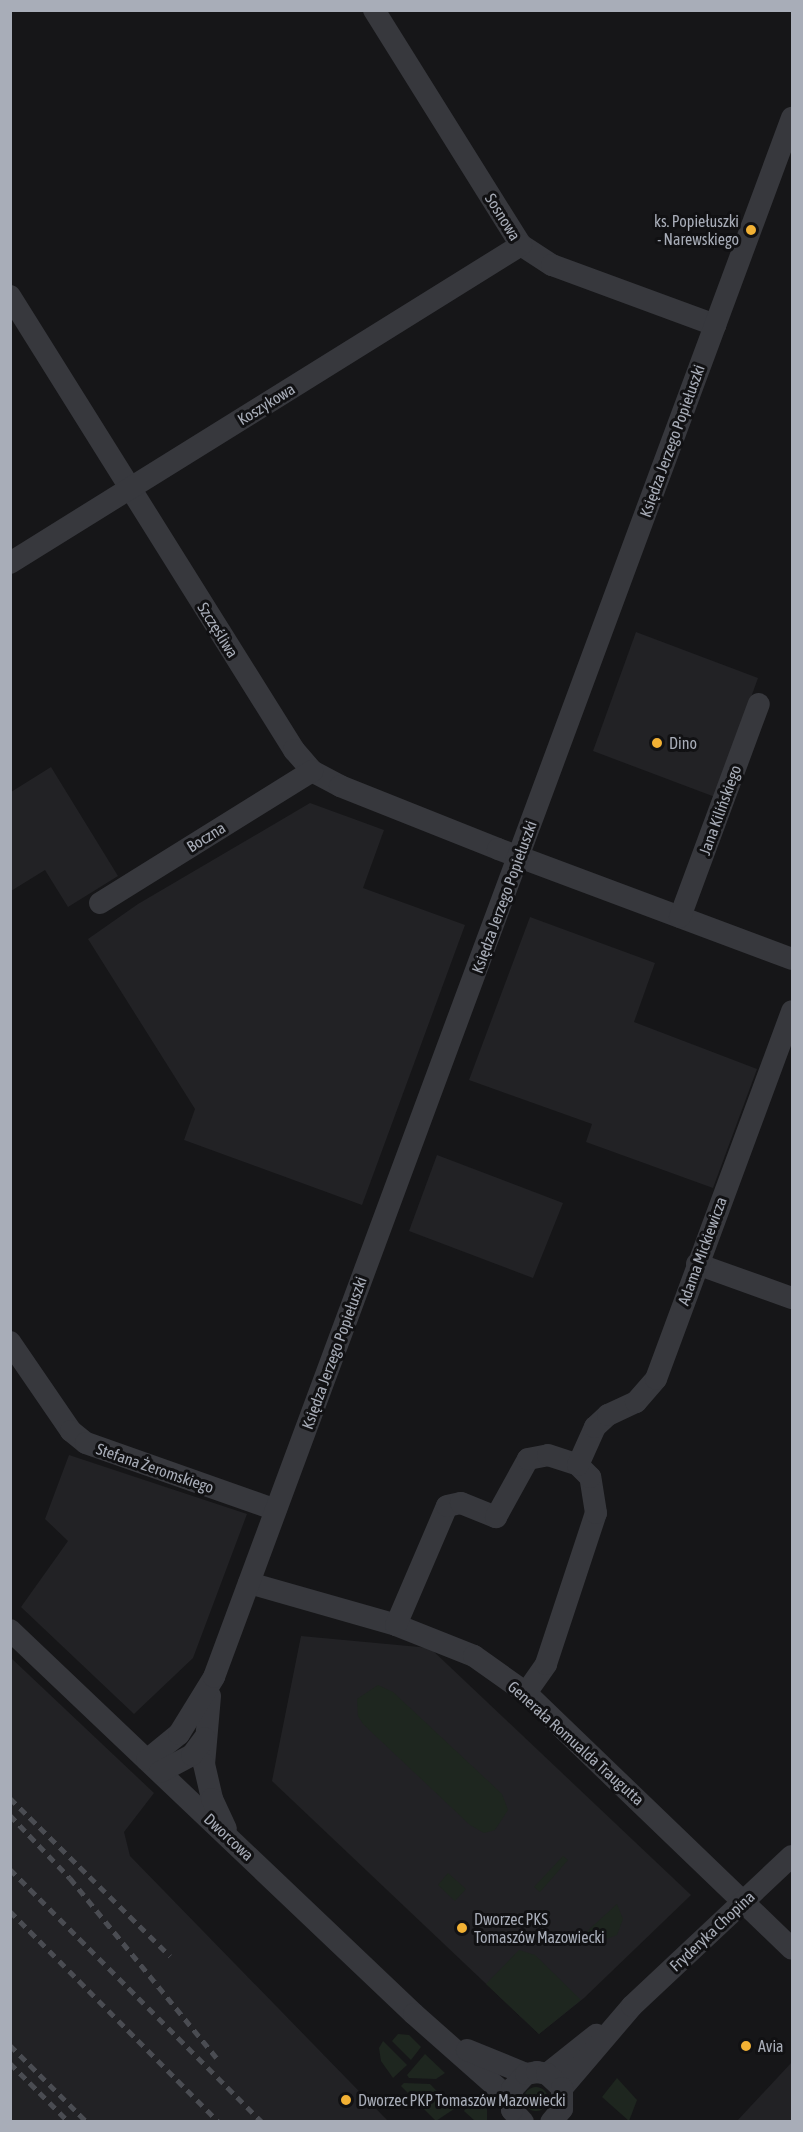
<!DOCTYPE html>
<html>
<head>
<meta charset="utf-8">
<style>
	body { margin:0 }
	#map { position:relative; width:803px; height:2132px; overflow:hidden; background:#161618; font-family:"Asap Condensed",sans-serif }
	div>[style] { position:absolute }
	.built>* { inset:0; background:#222225 }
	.green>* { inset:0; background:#1e261f }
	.round { border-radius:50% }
	.minor>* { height:22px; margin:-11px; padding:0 11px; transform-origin:11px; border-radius:11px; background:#37383d }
	.rail>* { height:4.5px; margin-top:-2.25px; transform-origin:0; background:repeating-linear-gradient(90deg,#4a4c52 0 8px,transparent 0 14px) }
	.dots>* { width:16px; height:16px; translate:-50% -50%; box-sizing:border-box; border:3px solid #111113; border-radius:50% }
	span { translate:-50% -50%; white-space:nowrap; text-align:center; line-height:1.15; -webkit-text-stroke:6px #111113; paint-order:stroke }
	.street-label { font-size:16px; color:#a8adb8 }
	.poi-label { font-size:16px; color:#a8adb8 }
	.right { translate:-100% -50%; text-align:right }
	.left { translate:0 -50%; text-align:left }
	.frame { position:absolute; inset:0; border:12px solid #a8adb8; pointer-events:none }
</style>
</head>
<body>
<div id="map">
	<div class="built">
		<i style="clip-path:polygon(636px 632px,758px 678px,715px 797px,593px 751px)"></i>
		<i style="clip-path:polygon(51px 767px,118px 876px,68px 907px,45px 870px,11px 891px,11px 792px)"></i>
		<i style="clip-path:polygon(310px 803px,384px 830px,363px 888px,465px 925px,362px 1205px,184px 1140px,195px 1109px,88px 939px,138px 904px)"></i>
		<i style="clip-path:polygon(530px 917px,655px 963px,634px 1022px,757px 1069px,713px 1188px,586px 1142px,592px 1124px,469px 1080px)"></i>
		<i style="clip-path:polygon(437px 1155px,563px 1203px,533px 1278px,409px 1231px)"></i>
		<i style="clip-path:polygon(69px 1455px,247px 1514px,193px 1658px,134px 1714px,21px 1607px,68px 1541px,45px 1519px)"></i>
		<i style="clip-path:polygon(301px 1636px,430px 1648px,691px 1895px,584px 1998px,539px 2034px,272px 1781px)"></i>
		<i style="clip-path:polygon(10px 1657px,154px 1793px,124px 1832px,130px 1856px,388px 2121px,11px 2121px)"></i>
		<i style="clip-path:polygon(792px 2062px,792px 2121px,737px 2121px)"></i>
	</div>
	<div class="green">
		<i style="clip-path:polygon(378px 1685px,393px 1692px,502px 1794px,508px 1810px,495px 1830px,484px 1833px,470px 1825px,363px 1724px,358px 1716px,357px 1699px)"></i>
		<i style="clip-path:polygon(563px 1856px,568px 1860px,540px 1892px,534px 1887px)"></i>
		<i style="clip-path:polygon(448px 1873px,466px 1889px,455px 1901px,438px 1885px)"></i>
		<i style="clip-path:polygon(617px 1904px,623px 1919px,617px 1935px,601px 1941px,584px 1934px)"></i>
		<i style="clip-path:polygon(519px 1950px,535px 1955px,581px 2000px,539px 2034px,486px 1984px)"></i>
		<i style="clip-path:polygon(398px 2034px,409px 2035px,421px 2047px,411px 2060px,392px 2041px)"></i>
		<i style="clip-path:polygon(383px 2041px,407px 2065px,393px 2078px,381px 2061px,379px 2048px)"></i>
		<i style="clip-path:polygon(425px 2054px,445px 2073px,436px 2079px,409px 2078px,407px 2075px)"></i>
		<i style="clip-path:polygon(617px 2078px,637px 2100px,629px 2121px,602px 2097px)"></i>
		<i style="clip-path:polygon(404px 2083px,430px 2084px,454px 2109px,436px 2121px,401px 2086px)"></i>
		<i class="round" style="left:524px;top:2087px;width:24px;height:24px"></i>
		<i style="clip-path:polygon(474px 2097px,487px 2109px,487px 2121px,475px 2121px,464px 2111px)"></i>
	</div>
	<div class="minor">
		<i style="left:374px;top:10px;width:277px;rotate:58deg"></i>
		<i style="left:521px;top:245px;width:37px;rotate:33deg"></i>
		<i style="left:552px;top:265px;width:174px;rotate:20.2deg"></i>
		<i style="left:10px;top:296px;width:536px;rotate:57.97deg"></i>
		<i style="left:294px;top:750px;width:28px;rotate:49deg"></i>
		<i style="left:312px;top:771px;width:32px;rotate:28deg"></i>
		<i style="left:340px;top:786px;width:170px;rotate:21.7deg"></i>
		<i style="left:498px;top:849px;width:314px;rotate:20.5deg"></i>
		<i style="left:10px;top:563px;width:602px;rotate:-31.89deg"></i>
		<i style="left:100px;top:903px;width:250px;rotate:-31.9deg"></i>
		<i style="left:680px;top:917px;width:227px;rotate:-69.7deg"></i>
		<i style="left:697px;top:1264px;width:101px;rotate:19.7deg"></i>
		<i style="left:10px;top:1342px;width:108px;rotate:55.6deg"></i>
		<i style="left:71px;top:1431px;width:19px;rotate:39deg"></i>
		<i style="left:86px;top:1443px;width:201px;rotate:19.4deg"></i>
		<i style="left:249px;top:1583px;width:153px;rotate:15.9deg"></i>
		<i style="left:396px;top:1625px;width:84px;rotate:21.7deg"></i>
		<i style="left:474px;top:1656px;width:64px;rotate:35.4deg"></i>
		<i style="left:526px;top:1693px;width:369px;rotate:43.9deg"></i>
		<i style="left:396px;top:1625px;width:129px;rotate:-66.8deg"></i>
		<i style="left:447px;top:1506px;width:14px;rotate:-12deg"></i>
		<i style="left:461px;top:1503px;width:38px;rotate:22deg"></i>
		<i style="left:496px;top:1517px;width:66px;rotate:-61.1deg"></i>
		<i style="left:528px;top:1459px;width:20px;rotate:-11deg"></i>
		<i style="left:548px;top:1455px;width:32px;rotate:18deg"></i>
		<i style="left:10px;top:1630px;width:557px;rotate:43.55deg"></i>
		<i style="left:414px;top:2014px;width:128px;rotate:41.5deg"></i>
		<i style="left:526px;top:1693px;width:35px;rotate:-55deg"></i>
		<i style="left:546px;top:1664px;width:159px;rotate:-71.7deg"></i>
		<i style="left:596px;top:1513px;width:36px;rotate:-99deg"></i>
		<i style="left:590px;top:1477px;width:17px;rotate:-135deg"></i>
		<i style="left:578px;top:1465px;width:42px;rotate:-65.9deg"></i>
		<i style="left:595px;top:1427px;width:18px;rotate:-43deg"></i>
		<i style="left:608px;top:1415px;width:31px;rotate:-25deg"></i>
		<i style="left:636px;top:1402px;width:30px;rotate:-49deg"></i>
		<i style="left:656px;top:1379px;width:392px;rotate:-69.7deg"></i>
		<i style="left:210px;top:1696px;width:68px;rotate:95deg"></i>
		<i style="left:204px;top:1764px;width:36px;rotate:77deg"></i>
		<i style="left:212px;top:1799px;width:33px;rotate:65deg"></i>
		<i style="left:147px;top:1760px;width:41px;rotate:-39.1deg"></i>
		<i style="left:179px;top:1734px;width:67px;rotate:-58.4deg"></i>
		<i style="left:214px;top:1677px;width:1663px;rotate:-69.66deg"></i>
		<i style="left:160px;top:1772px;width:36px;rotate:-28deg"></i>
		<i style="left:192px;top:1755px;width:21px;rotate:-53deg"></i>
		<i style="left:467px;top:2050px;width:64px;rotate:22.1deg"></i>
		<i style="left:547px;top:2074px;width:63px;rotate:-38.5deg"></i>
		<i style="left:562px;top:2088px;width:108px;rotate:-49.5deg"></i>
		<i style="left:632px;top:2006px;width:219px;rotate:-43.2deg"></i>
		<i style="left:523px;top:2122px;width:16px;rotate:-133deg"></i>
		<i style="left:512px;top:2110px;width:21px;rotate:-90deg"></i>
		<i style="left:512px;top:2089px;width:21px;rotate:-47deg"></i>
		<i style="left:526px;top:2074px;width:11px;rotate:-10deg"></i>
		<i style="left:537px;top:2072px;width:10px;rotate:11deg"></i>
		<i style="left:547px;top:2074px;width:21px;rotate:43deg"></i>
		<i style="left:562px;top:2088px;width:21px;rotate:90deg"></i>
		<i style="left:562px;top:2109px;width:17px;rotate:130deg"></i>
	</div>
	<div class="rail">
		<i style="left:10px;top:1798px;width:225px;rotate:44.6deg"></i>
		<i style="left:10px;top:1815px;width:87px;rotate:46.4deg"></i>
		<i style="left:70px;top:1878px;width:232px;rotate:50.8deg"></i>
		<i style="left:10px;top:1869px;width:357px;rotate:45.1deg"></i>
		<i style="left:10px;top:1911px;width:297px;rotate:45.3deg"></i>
		<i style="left:10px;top:2045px;width:109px;rotate:45deg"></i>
		<i style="left:10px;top:2063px;width:83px;rotate:45deg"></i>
	</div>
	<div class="dots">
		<i style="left:751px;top:230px;background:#f2b134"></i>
		<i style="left:657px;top:743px;background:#f2b134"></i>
		<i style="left:462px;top:1928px;background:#f2b134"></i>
		<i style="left:746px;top:2046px;background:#f2b134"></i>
		<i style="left:346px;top:2100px;background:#f2b134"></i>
	</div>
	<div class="street-label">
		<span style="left:503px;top:217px;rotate:58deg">Sosnowa</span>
		<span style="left:266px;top:404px;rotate:-32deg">Koszykowa</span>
		<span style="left:672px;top:441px;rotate:-70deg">Księdza Jerzego Popiełuszki</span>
		<span style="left:218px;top:630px;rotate:58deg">Szczęśliwa</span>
		<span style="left:720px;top:810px;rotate:-70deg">Jana Kilińskiego</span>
		<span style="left:206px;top:837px;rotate:-32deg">Boczna</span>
		<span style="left:504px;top:897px;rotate:-70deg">Księdza Jerzego Popiełuszki</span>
		<span style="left:702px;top:1251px;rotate:-70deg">Adama Mickiewicza</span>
		<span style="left:334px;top:1353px;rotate:-70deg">Księdza Jerzego Popiełuszki</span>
		<span style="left:155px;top:1468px;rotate:19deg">Stefana Żeromskiego</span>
		<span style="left:576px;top:1743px;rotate:42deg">Generała Romualda Traugutta</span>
		<span style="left:229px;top:1837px;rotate:43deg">Dworcowa</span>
		<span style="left:712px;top:1931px;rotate:-43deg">Fryderyka Chopina</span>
	</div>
	<div class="poi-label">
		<span class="right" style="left:739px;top:230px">ks. Popiełuszki<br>- Narewskiego</span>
		<span class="left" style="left:669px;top:743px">Dino</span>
		<span class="left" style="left:474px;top:1928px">Dworzec PKS<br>Tomaszów Mazowiecki</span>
		<span class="left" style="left:758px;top:2046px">Avia</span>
		<span class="left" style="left:358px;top:2100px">Dworzec PKP Tomaszów Mazowiecki</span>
	</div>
	<div class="frame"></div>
</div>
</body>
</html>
